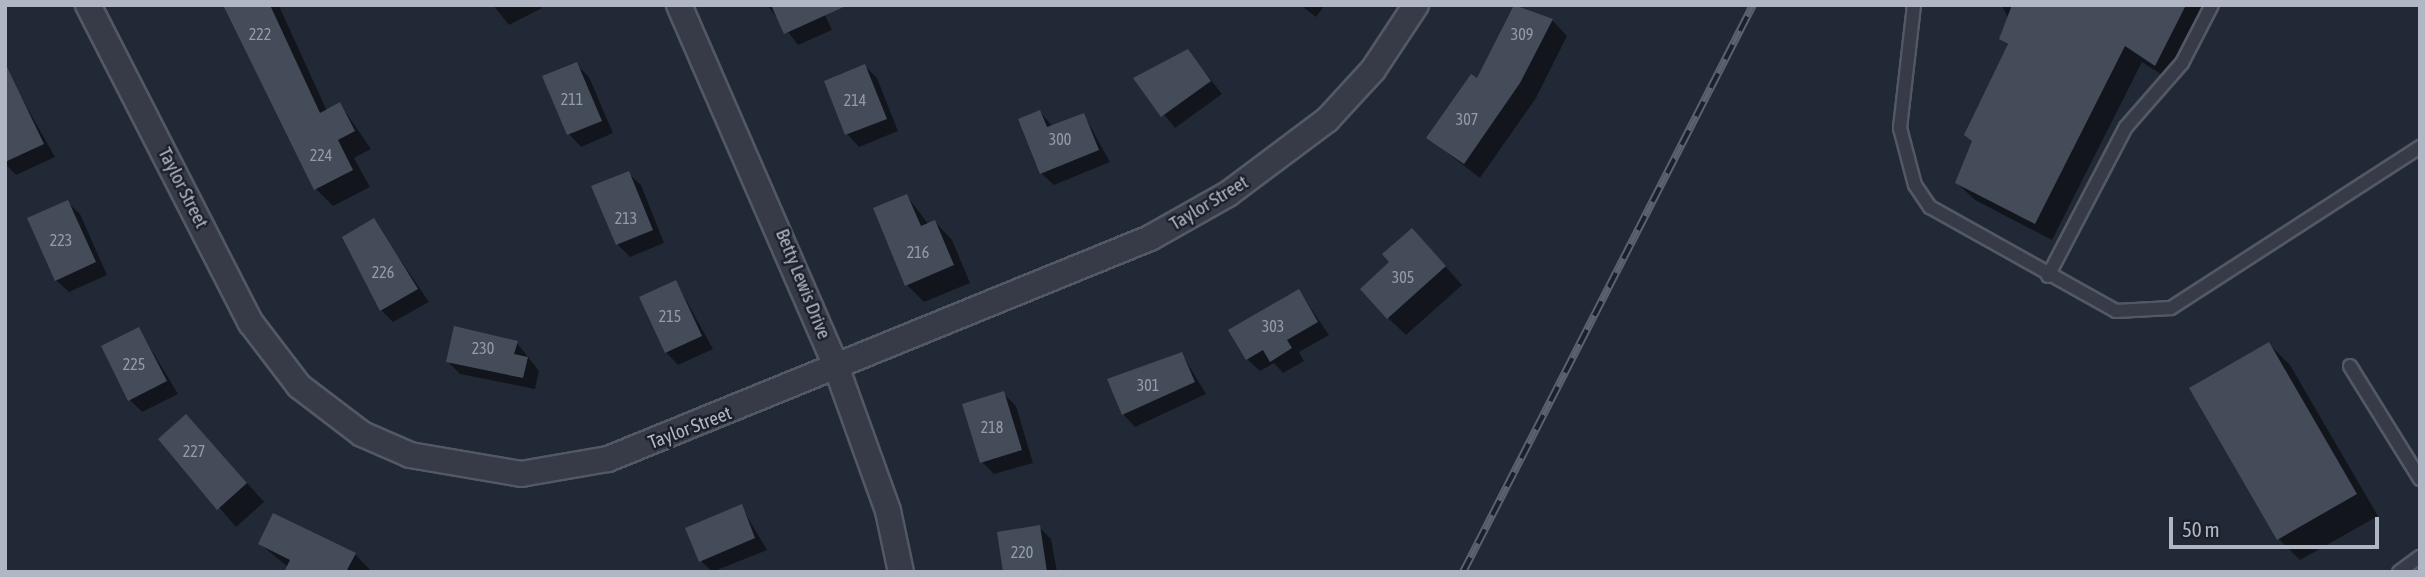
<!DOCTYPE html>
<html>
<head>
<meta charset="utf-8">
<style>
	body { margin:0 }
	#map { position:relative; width:2425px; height:577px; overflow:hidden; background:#222936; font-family:"Asap Condensed",sans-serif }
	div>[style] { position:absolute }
	.shadow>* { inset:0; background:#0007 }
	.building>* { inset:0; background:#444c5a }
	.roads { filter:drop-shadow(2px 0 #535964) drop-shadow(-2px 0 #535964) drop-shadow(0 2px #535964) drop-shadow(0 -2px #535964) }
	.service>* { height:12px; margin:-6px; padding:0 6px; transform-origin:6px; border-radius:6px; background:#363b47 }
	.minor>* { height:24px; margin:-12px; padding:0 12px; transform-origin:12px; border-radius:12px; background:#363b47 }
	.rail>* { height:8px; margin-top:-4px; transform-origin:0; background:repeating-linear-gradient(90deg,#1b202b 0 16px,#5a616f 0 32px); box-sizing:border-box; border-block:2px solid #5a616f }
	span { translate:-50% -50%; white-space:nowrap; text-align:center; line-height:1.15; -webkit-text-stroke:5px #1b202b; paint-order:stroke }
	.number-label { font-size:16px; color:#959ca9 }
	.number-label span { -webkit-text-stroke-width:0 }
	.street-label { font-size:19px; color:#b0b6c3 }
	.frame { position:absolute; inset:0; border:7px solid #b0b6c3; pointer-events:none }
	.scale { position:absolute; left:2169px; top:517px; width:210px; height:32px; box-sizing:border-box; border:4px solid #b0b6c3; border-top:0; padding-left:9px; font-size:21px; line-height:24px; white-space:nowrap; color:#b0b6c3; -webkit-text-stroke:5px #1b202b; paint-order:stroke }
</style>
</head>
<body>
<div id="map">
	<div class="shadow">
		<i style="clip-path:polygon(225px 5px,279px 6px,327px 111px,340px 104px,371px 149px,354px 158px,370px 187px,333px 206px,316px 189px)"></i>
		<i style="clip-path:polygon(493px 5px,541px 5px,542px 8px,509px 25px)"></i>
		<i style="clip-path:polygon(767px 5px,820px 5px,832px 30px,798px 45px)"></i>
		<i style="clip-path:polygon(1300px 5px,1325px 5px,1316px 17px)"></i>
		<i style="clip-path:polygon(1516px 5px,1552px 20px,1567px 36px,1536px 98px,1480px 178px,1428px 138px,1478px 80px)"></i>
		<i style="clip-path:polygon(2001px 5px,2213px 5px,2173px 82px,2142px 62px,2052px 240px,1975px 200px,1957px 183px,2009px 46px,2001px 39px,2009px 19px)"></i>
		<i style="clip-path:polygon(1188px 51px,1222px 94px,1175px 128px,1135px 78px)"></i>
		<i style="clip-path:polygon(576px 64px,589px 77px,613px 133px,581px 147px,569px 134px)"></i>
		<i style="clip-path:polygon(865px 66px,877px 78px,898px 131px,859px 147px,847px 134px)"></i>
		<i style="clip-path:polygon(16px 88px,55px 157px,16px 175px,5px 164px,5px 93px)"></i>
		<i style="clip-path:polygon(1040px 112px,1053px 127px,1084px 115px,1110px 162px,1054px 185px,1041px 173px)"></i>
		<i style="clip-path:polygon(628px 173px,641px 185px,664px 243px,630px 257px,617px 244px)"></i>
		<i style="clip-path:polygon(907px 196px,929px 225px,935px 222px,952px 240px,970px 283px,924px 302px,907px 285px)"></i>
		<i style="clip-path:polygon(67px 202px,80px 214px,107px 275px,69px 292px,56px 280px)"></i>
		<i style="clip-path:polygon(373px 220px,429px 302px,393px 322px,381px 310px)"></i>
		<i style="clip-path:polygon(1429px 248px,1462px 285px,1406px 335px,1388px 318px)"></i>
		<i style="clip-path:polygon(676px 282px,713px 349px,678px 365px,666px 352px)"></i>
		<i style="clip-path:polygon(1299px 291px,1329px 335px,1299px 352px,1304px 361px,1283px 373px,1274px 363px,1260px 371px,1247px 359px)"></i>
		<i style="clip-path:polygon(139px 329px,178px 394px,142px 412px,130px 400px)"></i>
		<i style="clip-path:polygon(517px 343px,539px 371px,535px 389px,460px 374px,447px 361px)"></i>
		<i style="clip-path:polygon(2269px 344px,2290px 365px,2378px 516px,2300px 560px,2279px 539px)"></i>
		<i style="clip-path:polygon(1182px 354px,1206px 394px,1135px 427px,1123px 414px)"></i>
		<i style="clip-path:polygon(1003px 393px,1016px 406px,1033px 463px,994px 474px,982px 462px)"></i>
		<i style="clip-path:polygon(203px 434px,264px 502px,236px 527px,161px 440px)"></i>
		<i style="clip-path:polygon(741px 506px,767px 550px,712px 572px,701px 561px)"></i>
		<i style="clip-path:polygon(1039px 527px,1051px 539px,1057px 572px,1005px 572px)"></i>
		<i style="clip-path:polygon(260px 544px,355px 554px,372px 572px,286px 572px,288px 567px)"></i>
	</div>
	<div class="building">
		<i style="clip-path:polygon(223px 5px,270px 5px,320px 113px,340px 102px,355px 131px,338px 140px,353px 170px,314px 190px)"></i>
		<i style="clip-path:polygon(771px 5px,848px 5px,784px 34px)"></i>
		<i style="clip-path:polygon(1514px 5px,1553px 19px,1520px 83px,1464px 164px,1426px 138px,1471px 74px,1477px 78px)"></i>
		<i style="clip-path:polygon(2012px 5px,2186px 5px,2155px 66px,2125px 46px,2035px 224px,1955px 183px,1972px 141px,1964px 135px,2008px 44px,1999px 39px)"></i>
		<i style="clip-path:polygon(1188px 49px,1211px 81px,1161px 117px,1133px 78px)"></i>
		<i style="clip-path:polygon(577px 62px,602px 121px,567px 135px,542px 76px)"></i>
		<i style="clip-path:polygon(5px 63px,44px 144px,5px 162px)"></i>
		<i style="clip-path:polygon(865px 64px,887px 119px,845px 135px,824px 81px)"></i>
		<i style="clip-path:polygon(1040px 110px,1047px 127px,1084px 113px,1099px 150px,1040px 174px,1018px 119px)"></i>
		<i style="clip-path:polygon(629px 171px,653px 230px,616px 245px,591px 186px)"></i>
		<i style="clip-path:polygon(907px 194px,921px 226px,935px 220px,954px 265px,905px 286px,873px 208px)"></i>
		<i style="clip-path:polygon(68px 200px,96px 262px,55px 281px,27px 218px)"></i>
		<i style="clip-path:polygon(374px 218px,418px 289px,380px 311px,342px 237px)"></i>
		<i style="clip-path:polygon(1412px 228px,1446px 266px,1387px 319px,1360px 289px,1389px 262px,1382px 254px)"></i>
		<i style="clip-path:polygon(676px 280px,702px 336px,665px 353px,639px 297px)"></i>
		<i style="clip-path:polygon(1299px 289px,1318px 322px,1287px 340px,1292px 348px,1270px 362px,1263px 350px,1246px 360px,1228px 330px)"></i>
		<i style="clip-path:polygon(454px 326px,518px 341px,514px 354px,528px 357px,523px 378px,446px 362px)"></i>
		<i style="clip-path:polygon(139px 327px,167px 381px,128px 401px,101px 346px)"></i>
		<i style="clip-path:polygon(2269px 342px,2357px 494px,2277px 540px,2189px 388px)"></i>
		<i style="clip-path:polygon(1182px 352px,1195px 382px,1122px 415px,1107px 379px)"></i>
		<i style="clip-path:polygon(1004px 391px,1022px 450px,980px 463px,962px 404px)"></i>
		<i style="clip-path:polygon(186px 414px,247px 483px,217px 510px,158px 439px)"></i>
		<i style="clip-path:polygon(742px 504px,755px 538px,699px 562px,685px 528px)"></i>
		<i style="clip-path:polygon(273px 513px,356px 553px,346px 572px,284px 572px,290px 560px,258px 544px)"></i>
		<i style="clip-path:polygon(1040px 525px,1047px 572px,1003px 572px,997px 532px)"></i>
	</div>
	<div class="roads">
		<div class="service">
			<i style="left:1914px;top:5px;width:124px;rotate:96.5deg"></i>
			<i style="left:1900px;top:128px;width:59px;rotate:75.3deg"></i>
			<i style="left:1915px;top:185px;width:27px;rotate:56deg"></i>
			<i style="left:1930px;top:207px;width:213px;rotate:29.2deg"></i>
			<i style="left:2116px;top:311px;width:55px;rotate:-3.1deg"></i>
			<i style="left:2171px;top:308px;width:297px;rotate:-32.9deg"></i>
			<i style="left:2048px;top:276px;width:168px;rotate:-62.4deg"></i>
			<i style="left:2126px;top:127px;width:85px;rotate:-48.8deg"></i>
			<i style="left:2182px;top:63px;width:65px;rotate:-62.7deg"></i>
			<i style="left:2350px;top:366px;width:133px;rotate:58.2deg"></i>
			<i style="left:2399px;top:572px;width:26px;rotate:-36deg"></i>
		</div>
		<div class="minor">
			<i style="left:88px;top:5px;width:357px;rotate:62.9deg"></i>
			<i style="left:251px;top:323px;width:79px;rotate:52.7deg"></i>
			<i style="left:299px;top:386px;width:79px;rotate:37.3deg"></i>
			<i style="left:362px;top:434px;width:52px;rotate:23.6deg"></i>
			<i style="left:410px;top:455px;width:113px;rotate:9.7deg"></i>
			<i style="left:521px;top:474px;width:88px;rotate:-9.8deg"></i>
			<i style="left:608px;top:459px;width:585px;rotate:-22.18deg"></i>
			<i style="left:1150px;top:238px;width:90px;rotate:-29.4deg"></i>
			<i style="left:1228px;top:194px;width:124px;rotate:-36.8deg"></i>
			<i style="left:1327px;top:120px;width:68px;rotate:-47.4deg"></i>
			<i style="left:1373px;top:70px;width:78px;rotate:-56.5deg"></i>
			<i style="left:679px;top:5px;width:397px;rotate:66.5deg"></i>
			<i style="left:837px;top:369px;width:151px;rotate:70.2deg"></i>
			<i style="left:888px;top:511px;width:62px;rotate:78deg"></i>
		</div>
	</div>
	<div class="rail">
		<i style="left:1463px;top:572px;width:637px;rotate:-62.91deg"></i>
	</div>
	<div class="number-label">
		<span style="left:260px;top:34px">222</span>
		<span style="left:1522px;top:34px">309</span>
		<span style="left:572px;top:99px">211</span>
		<span style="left:855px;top:100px">214</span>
		<span style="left:1467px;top:119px">307</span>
		<span style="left:1060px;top:139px">300</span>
		<span style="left:321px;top:155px">224</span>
		<span style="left:626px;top:218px">213</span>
		<span style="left:61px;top:240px">223</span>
		<span style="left:918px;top:252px">216</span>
		<span style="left:383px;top:272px">226</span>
		<span style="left:1403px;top:277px">305</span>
		<span style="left:670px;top:316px">215</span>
		<span style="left:1273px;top:326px">303</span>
		<span style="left:483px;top:348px">230</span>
		<span style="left:134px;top:364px">225</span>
		<span style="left:1148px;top:385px">301</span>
		<span style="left:992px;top:427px">218</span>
		<span style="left:194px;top:451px">227</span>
		<span style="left:1022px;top:552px">220</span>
	</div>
	<div class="street-label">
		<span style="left:183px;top:188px;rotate:63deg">Taylor Street</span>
		<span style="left:1209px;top:203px;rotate:-31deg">Taylor Street</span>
		<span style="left:803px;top:284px;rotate:68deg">Betty Lewis Drive</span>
		<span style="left:690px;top:428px;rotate:-21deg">Taylor Street</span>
	</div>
	<div class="frame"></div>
	<div class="scale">50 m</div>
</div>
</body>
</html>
